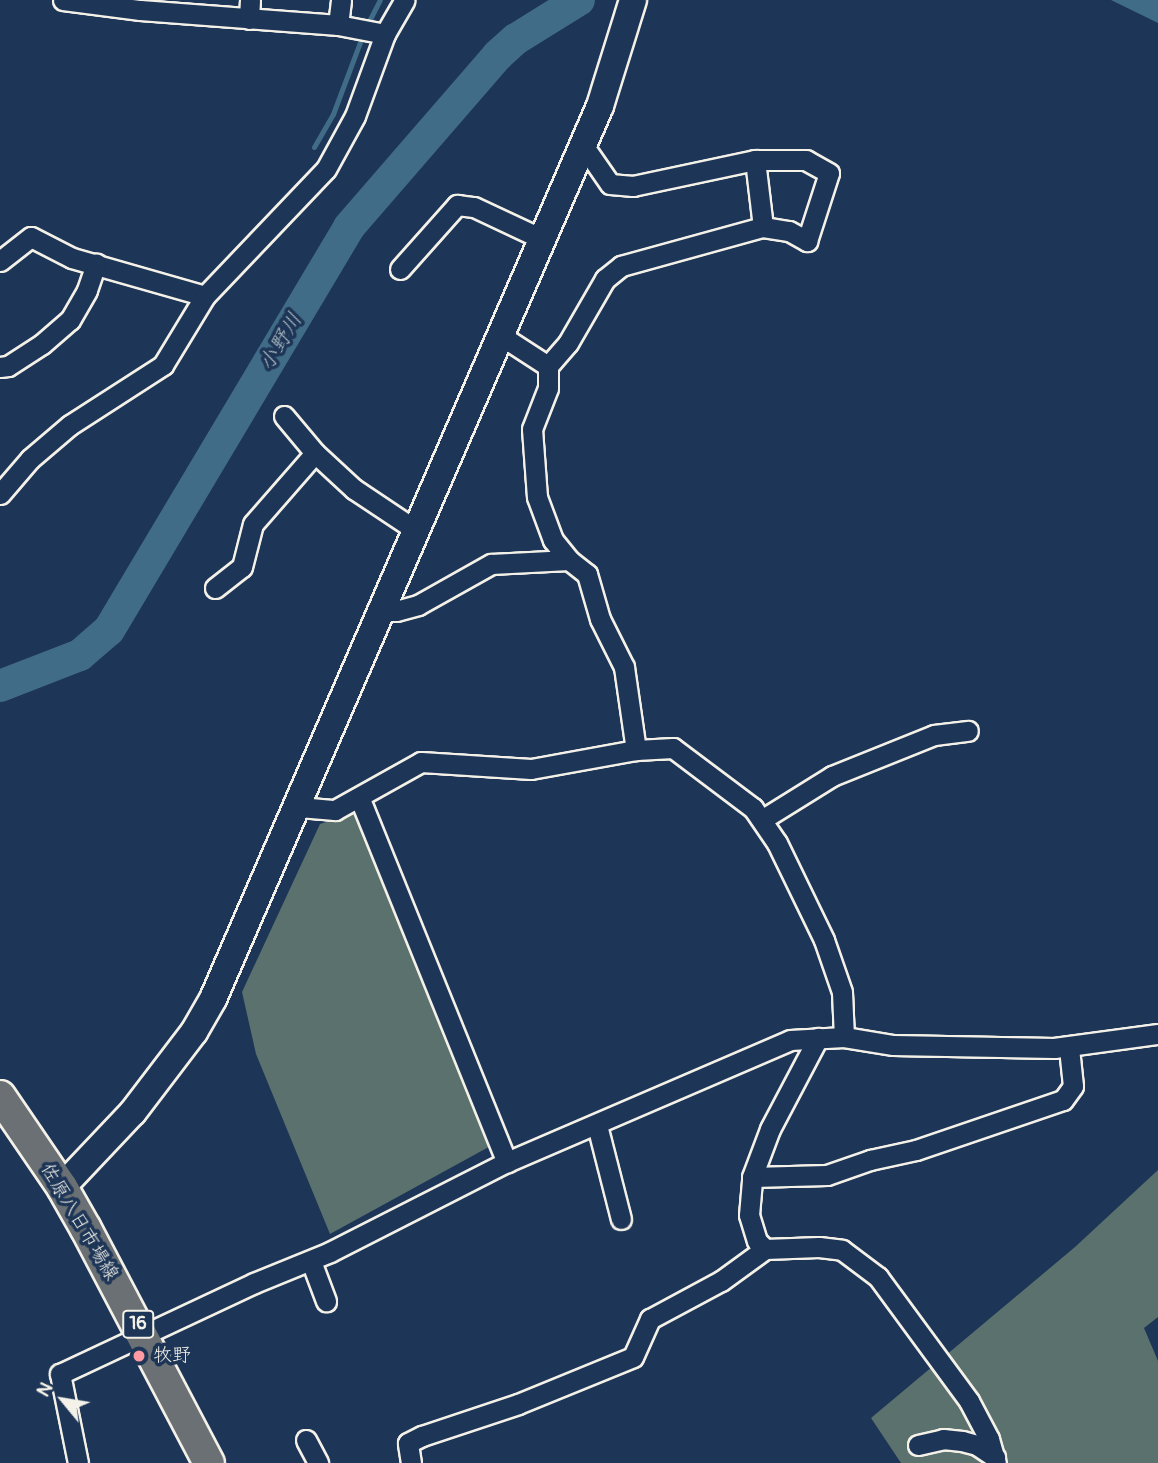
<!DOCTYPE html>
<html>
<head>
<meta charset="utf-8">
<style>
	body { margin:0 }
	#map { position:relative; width:1158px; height:1463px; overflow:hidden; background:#1d3557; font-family:Pangolin,"Klee One",sans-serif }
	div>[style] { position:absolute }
	.green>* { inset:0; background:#5b716d }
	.water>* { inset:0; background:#416c88 }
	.stream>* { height:5px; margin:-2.5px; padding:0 2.5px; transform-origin:2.5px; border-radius:2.5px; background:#416c88 }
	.river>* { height:32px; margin:-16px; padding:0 16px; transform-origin:16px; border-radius:16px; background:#416c88 }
	.roads { filter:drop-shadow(2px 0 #f4f1e8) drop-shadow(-2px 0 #f4f1e8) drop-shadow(0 2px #f4f1e8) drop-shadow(0 -2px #f4f1e8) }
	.street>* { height:19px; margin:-9.5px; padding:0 9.5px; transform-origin:9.5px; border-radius:9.5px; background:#1d3557 }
	.secondary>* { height:26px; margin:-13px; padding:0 13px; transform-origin:13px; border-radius:13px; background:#1d3557 }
	.primary>* { height:30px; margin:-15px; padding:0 15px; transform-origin:15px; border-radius:15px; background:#6a7074 }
	.dots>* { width:19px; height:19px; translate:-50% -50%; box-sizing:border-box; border:4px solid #1d3557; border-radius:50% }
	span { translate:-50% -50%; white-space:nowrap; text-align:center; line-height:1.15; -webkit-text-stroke:7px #1d3557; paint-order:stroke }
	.shield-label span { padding:2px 5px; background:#1d3557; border:2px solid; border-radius:5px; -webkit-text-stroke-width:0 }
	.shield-label { font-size:18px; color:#f4f1e8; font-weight:700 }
	.street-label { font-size:19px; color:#f4f1e8 }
	.poi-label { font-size:19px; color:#f4f1e8 }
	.left { translate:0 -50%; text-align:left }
	.water-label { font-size:21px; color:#b5c2c6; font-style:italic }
	.north { position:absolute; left:28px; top:1365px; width:70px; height:70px; -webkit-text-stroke:5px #1d3557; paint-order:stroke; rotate:300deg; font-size:19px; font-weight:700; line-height:28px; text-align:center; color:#f4f1e8 }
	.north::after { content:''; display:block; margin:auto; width:24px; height:32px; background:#f4f1e8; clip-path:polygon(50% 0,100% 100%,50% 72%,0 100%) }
</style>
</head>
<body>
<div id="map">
	<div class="green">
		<i style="clip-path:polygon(360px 811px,496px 1143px,330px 1234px,256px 1054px,242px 992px,320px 824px)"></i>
		<i style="clip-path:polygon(1158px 1170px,1158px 1317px,1144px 1328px,1158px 1361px,1158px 1463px,901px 1463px,871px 1418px,1075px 1247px)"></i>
	</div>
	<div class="water">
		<i style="clip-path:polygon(1111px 0,1158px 0,1158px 23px)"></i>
	</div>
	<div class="stream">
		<i style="left:367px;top:25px;width:28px;rotate:-63deg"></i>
		<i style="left:314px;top:147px;width:38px;rotate:-60deg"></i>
		<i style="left:333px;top:114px;width:85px;rotate:-69.4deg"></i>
	</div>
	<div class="river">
		<i style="left:0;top:686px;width:86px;rotate:-21.2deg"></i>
		<i style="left:80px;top:655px;width:38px;rotate:-41deg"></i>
		<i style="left:109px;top:630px;width:469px;rotate:-59.2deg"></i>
		<i style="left:349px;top:227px;width:228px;rotate:-49.1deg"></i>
		<i style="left:498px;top:55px;width:24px;rotate:-42deg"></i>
		<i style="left:516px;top:39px;width:74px;rotate:-31.8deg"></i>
	</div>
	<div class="roads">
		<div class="street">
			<i style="left:63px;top:0;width:78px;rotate:7.4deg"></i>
			<i style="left:140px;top:10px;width:199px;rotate:4.3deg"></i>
			<i style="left:338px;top:25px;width:48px;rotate:10.8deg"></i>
			<i style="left:249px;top:19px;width:19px;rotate:-87deg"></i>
			<i style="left:338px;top:25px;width:25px;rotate:-83deg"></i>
			<i style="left:755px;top:160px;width:67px;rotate:83.2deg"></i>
			<i style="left:0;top:261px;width:39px;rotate:-38deg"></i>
			<i style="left:31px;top:237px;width:46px;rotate:27.1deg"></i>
			<i style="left:72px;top:258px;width:138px;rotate:15.9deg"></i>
			<i style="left:400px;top:269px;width:86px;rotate:-48.3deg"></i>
			<i style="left:457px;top:205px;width:17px;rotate:7deg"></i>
			<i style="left:474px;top:207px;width:75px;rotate:25.2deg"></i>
			<i style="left:500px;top:335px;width:57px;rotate:32.9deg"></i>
			<i style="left:548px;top:366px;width:30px;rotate:-49deg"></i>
			<i style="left:568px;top:343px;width:74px;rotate:-60deg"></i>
			<i style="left:605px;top:279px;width:21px;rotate:-39deg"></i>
			<i style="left:621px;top:266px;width:147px;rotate:-15.4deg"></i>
			<i style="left:763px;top:227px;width:26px;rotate:9deg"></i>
			<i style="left:789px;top:231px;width:21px;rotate:29deg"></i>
			<i style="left:807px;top:241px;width:71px;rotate:-72.1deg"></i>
			<i style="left:829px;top:173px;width:26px;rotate:-151deg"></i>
			<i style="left:806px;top:160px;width:51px;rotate:180deg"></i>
			<i style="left:755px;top:160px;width:125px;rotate:168deg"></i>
			<i style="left:633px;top:186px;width:23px;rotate:-175deg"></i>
			<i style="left:610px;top:184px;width:47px;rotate:-124.7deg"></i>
			<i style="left:548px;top:366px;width:22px;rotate:90deg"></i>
			<i style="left:548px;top:388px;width:44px;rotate:111.3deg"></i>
			<i style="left:532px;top:429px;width:68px;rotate:85.8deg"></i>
			<i style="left:537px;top:497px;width:46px;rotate:69.6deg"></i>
			<i style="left:553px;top:540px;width:26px;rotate:51deg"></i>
			<i style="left:569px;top:560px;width:23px;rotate:38deg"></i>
			<i style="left:587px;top:574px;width:47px;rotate:73.9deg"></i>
			<i style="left:600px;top:619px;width:54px;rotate:63.4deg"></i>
			<i style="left:624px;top:667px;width:84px;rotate:81.8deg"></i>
			<i style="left:0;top:367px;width:8px;rotate:-7deg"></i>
			<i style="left:8px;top:366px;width:40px;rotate:-32.9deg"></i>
			<i style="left:42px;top:344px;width:37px;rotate:-41deg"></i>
			<i style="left:70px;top:320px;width:34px;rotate:-60deg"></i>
			<i style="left:87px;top:290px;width:28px;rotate:-71deg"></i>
			<i style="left:284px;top:416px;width:48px;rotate:50deg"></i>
			<i style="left:315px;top:453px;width:53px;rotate:42.7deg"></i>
			<i style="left:354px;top:489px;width:76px;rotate:33.7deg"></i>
			<i style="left:0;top:494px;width:46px;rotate:-49.4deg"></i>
			<i style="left:30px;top:459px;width:52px;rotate:-40.4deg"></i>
			<i style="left:70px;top:425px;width:111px;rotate:-32.8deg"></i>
			<i style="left:163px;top:365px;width:81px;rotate:-58.7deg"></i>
			<i style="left:205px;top:296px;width:175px;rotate:-46.4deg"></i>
			<i style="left:326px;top:169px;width:60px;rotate:-61.3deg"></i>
			<i style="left:355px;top:116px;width:87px;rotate:-69.9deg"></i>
			<i style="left:385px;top:34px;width:39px;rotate:-60deg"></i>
			<i style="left:215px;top:588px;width:34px;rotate:-38deg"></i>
			<i style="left:242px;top:567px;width:44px;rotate:-75.7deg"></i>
			<i style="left:253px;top:524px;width:94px;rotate:-48.9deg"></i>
			<i style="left:381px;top:611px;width:15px"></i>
			<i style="left:396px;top:611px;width:23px;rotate:-15deg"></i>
			<i style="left:418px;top:605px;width:84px;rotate:-29.3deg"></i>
			<i style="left:491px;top:564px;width:78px;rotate:-2.9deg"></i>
			<i style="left:360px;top:799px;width:392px;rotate:68deg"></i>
			<i style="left:299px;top:807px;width:36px;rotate:5deg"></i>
			<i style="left:335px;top:810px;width:98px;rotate:-29.2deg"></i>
			<i style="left:421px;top:762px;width:110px;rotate:3.6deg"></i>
			<i style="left:531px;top:769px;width:107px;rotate:-10.3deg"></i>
			<i style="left:636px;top:750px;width:37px;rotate:-3deg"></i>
			<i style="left:673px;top:748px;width:100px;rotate:36.9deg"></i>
			<i style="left:753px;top:808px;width:42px;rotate:55.6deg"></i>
			<i style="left:777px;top:843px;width:108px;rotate:64.1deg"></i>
			<i style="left:824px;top:940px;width:55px;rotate:70.9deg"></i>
			<i style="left:842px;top:992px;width:45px;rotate:87.5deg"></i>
			<i style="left:763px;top:819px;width:81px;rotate:-31.9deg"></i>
			<i style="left:832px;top:776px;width:110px;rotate:-21.9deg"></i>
			<i style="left:934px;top:735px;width:34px;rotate:-7deg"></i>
			<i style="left:597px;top:1125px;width:97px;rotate:75.7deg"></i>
			<i style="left:752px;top:1177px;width:75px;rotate:-1.5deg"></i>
			<i style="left:827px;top:1175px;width:46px;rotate:-19.2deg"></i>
			<i style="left:870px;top:1160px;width:47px;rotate:-12.3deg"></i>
			<i style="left:916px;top:1150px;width:155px;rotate:-18.8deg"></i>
			<i style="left:1063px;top:1100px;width:17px;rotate:-54deg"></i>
			<i style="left:1073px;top:1086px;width:38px;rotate:-96deg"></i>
			<i style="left:765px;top:1249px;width:11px;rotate:-135deg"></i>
			<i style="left:757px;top:1241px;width:27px;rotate:-107deg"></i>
			<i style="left:749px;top:1215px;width:38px;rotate:-85deg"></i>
			<i style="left:752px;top:1177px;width:51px;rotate:-69.4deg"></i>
			<i style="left:770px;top:1129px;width:103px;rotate:-62.2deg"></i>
			<i style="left:311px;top:1261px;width:43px;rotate:69.4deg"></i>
			<i style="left:306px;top:1440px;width:26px;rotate:62deg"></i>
			<i style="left:918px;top:1445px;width:26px;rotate:-13deg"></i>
			<i style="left:943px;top:1439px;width:19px;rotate:6deg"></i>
			<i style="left:962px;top:1441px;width:16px;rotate:15deg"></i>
			<i style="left:977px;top:1445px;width:22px;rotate:34deg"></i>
			<i style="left:78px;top:1463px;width:91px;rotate:-101.4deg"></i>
			<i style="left:60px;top:1374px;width:214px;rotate:-25.1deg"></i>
			<i style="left:254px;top:1283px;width:82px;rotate:-22.2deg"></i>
			<i style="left:330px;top:1252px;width:199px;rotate:-27deg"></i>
			<i style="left:507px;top:1162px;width:308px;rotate:-23.3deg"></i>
			<i style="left:790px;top:1040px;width:54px;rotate:-3.2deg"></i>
			<i style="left:844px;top:1037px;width:50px;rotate:9.3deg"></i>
			<i style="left:893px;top:1045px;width:161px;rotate:1.1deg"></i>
			<i style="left:1054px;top:1048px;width:105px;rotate:-7.7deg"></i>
			<i style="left:411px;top:1463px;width:20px;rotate:-99deg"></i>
			<i style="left:408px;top:1443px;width:16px;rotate:-27deg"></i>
			<i style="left:422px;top:1436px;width:101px;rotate:-18.4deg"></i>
			<i style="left:518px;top:1404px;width:124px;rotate:-22.2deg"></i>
			<i style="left:633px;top:1357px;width:42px;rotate:-65.9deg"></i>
			<i style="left:650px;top:1319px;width:81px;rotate:-28.2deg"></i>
			<i style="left:721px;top:1281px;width:54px;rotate:-36deg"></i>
			<i style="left:765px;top:1249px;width:54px;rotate:-2.1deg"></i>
			<i style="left:819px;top:1247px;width:23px;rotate:7deg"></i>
			<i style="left:842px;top:1250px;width:45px;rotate:36.9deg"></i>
			<i style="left:878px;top:1277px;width:154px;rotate:53.7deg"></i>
			<i style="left:969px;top:1401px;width:43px;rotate:62.2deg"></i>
			<i style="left:989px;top:1439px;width:25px;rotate:74deg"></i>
		</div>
		<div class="secondary">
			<i style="left:62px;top:1187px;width:103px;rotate:-46.6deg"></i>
			<i style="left:133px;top:1112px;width:101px;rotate:-52.7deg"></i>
			<i style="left:194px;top:1032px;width:38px;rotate:-60deg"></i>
			<i style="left:213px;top:999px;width:973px;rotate:-66.57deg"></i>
			<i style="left:600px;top:106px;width:111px;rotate:-72.7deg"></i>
		</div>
		<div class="primary">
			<i style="left:0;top:1096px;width:110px;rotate:55.7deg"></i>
			<i style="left:62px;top:1187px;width:48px;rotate:60.3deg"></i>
			<i style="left:86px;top:1229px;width:264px;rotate:62.3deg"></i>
		</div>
	</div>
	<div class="dots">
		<i style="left:139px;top:1356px;background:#ff9aa2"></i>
	</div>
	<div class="shield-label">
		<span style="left:138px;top:1324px">16</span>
	</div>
	<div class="street-label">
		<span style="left:79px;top:1222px;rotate:59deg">佐原八日市場線</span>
	</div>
	<div class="poi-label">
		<span class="left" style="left:153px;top:1356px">牧野</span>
	</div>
	<div class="water-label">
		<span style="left:281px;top:342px;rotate:-59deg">小野川</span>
	</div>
	<div class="north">N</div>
</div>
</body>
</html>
